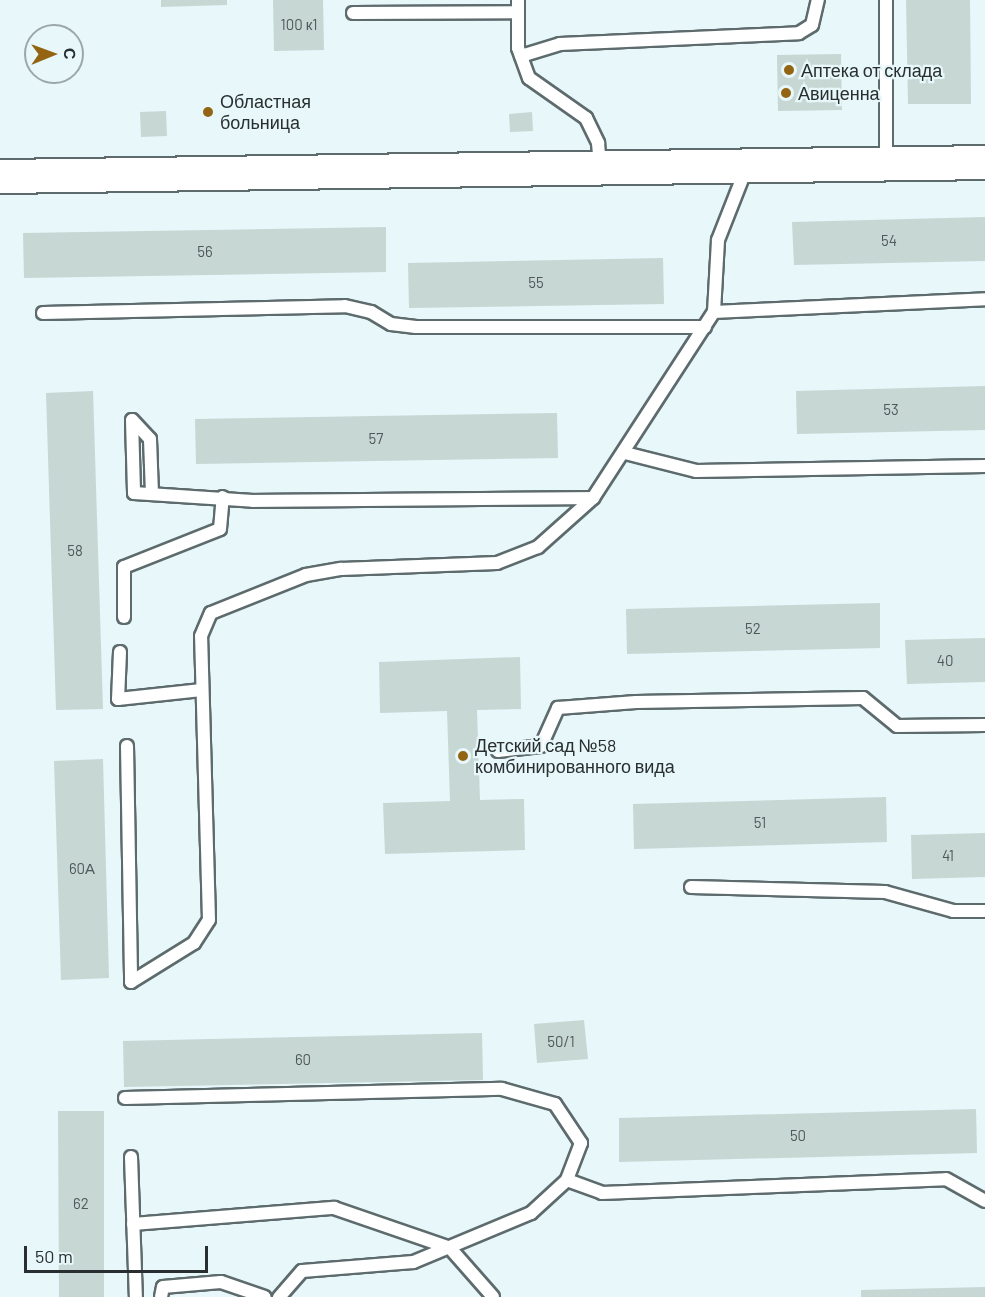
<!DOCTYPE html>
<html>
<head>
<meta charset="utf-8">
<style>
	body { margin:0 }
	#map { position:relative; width:985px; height:1297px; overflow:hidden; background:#e7f7fa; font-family:Barlow,sans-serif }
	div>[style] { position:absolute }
	.building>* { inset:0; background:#c7d7d4 }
	.roads { filter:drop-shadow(2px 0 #5d6b6d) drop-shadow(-2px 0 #5d6b6d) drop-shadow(0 2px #5d6b6d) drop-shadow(0 -2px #5d6b6d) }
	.lane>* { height:12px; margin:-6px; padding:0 6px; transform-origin:6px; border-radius:6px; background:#fff }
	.secondary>* { height:33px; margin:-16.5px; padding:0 16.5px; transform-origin:16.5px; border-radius:16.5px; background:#fff }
	.dots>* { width:16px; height:16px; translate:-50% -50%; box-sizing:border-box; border:3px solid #e7f7fa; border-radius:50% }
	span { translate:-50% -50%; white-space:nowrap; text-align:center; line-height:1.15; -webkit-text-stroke:4.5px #e7f7fa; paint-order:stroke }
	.number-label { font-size:15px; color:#505959 }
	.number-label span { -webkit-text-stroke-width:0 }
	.poi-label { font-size:18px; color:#292f30 }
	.left { translate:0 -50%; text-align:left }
	.north { position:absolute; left:24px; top:24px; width:60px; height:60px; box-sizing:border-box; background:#e7f7fa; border:2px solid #9ba7a9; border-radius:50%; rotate:89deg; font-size:16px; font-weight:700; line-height:24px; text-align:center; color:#292f30 }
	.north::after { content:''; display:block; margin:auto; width:21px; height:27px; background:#936512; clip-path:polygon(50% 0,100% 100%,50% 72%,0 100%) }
	.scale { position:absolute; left:24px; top:1246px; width:184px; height:27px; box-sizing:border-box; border:3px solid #292f30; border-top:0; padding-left:8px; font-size:18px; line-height:21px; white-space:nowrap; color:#292f30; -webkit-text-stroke:4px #e7f7fa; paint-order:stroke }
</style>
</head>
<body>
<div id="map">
	<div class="building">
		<i style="clip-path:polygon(161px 0,227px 0,227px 5px,161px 7px)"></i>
		<i style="clip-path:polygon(273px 0,323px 0,324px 50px,274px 51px)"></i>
		<i style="clip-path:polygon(906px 0,970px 0,971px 104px,908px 104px)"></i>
		<i style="clip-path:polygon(841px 54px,842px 110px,778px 111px,777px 55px)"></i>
		<i style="clip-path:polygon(166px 111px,167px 136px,141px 137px,140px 112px)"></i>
		<i style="clip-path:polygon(532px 112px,533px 131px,510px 132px,509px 114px)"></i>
		<i style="clip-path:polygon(985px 217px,985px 261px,794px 265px,792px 222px)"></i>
		<i style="clip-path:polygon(386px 227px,386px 272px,24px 278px,23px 233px)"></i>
		<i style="clip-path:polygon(663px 258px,664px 304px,409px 308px,408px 263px)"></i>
		<i style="clip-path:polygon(985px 386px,985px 430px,797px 434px,796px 391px)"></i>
		<i style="clip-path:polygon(93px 391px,103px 709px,56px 710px,46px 393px)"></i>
		<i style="clip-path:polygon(557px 413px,558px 458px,196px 464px,195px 419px)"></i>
		<i style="clip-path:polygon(880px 603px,880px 648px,627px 654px,626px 609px)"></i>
		<i style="clip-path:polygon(985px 638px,985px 682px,907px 684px,905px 640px)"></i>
		<i style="clip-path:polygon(520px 657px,521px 709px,477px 710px,480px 800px,524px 799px,525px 850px,385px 854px,383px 803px,450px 801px,447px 711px,380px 713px,379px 662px)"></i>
		<i style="clip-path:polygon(103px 759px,109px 978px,61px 980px,54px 761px)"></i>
		<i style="clip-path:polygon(886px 797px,887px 842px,634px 849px,633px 804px)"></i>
		<i style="clip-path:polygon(985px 833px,985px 877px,912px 879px,911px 835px)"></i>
		<i style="clip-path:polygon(584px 1020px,588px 1059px,537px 1063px,534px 1024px)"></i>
		<i style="clip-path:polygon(482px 1033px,483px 1080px,124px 1087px,123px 1041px)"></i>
		<i style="clip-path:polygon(976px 1109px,977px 1153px,619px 1162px,619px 1118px)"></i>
		<i style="clip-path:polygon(58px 1111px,104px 1111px,104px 1297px,59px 1297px)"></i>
		<i style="clip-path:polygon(985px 1287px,985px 1297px,861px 1297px,861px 1290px)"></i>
	</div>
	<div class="roads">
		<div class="lane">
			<i style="left:518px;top:0;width:48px;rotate:90deg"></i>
			<i style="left:518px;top:48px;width:32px;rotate:70deg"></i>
			<i style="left:529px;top:78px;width:70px;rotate:35.1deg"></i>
			<i style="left:586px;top:118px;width:28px;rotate:64deg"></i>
			<i style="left:598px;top:143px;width:23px;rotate:85deg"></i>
			<i style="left:886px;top:0;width:161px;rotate:90deg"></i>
			<i style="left:353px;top:13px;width:165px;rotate:-0.3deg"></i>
			<i style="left:521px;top:56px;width:41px;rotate:-17.1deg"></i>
			<i style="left:560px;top:44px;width:239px;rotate:-2.6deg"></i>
			<i style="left:799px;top:33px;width:15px;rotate:-32deg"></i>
			<i style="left:812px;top:25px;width:26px;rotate:-77deg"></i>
			<i style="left:714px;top:312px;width:271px;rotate:-2.7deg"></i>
			<i style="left:43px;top:313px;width:302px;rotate:-1.3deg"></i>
			<i style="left:345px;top:306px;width:27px;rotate:13deg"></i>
			<i style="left:371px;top:312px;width:23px;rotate:31deg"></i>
			<i style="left:391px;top:324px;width:25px;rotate:7deg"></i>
			<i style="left:416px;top:327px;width:289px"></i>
			<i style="left:625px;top:453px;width:73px;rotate:14.2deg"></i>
			<i style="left:696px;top:471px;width:289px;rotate:-1deg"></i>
			<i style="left:152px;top:494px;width:55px;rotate:-92.1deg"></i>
			<i style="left:150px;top:439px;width:26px;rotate:-133deg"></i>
			<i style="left:132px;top:420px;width:73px;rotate:88.4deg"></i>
			<i style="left:134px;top:493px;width:119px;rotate:3.8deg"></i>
			<i style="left:253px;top:501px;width:340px;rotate:-0.5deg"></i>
			<i style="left:124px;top:617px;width:50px;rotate:-90deg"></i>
			<i style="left:124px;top:567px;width:103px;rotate:-21.6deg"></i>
			<i style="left:220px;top:529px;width:32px;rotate:-85deg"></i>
			<i style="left:120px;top:652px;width:47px;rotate:92.4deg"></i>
			<i style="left:118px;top:699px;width:84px;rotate:-6.1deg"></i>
			<i style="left:127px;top:746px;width:236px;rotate:89deg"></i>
			<i style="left:498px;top:751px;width:43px;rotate:-6.6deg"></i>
			<i style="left:541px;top:746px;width:42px;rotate:-65.9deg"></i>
			<i style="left:558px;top:708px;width:78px;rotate:-4.4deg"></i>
			<i style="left:636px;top:702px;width:227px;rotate:-1deg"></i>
			<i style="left:863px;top:698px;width:44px;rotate:39.5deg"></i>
			<i style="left:897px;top:726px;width:88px;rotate:-0.7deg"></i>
			<i style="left:691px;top:887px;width:194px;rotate:1.5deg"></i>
			<i style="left:885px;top:892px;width:71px;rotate:15.6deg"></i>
			<i style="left:953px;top:911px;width:32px"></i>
			<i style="left:131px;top:982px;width:74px;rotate:-31.8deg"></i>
			<i style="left:194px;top:943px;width:27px;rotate:-57deg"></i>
			<i style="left:209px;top:920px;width:284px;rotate:-91.6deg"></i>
			<i style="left:201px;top:636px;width:25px;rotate:-67deg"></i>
			<i style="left:211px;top:613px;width:102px;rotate:-21.8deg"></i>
			<i style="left:306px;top:575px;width:36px;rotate:-10deg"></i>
			<i style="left:341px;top:569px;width:156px;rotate:-2.2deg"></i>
			<i style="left:497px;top:563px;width:44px;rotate:-21.3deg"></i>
			<i style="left:538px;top:547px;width:74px;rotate:-41.7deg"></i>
			<i style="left:593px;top:498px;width:222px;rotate:-57deg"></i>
			<i style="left:714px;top:312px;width:72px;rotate:-86.8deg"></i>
			<i style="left:718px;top:240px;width:76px;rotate:-68.5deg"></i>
			<i style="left:125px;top:1098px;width:377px;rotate:-1.4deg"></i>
			<i style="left:502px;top:1089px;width:55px;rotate:15.8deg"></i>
			<i style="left:555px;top:1104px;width:47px;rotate:56.3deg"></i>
			<i style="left:581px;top:1143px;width:40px;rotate:111deg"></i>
			<i style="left:567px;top:1180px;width:49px;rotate:137.5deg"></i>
			<i style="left:531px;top:1213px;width:128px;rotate:157.4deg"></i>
			<i style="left:413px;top:1262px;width:111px;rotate:175.4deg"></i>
			<i style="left:302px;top:1271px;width:35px;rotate:131deg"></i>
			<i style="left:131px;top:1157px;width:140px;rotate:88deg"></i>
			<i style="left:567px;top:1180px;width:37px;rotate:20deg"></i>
			<i style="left:602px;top:1193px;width:344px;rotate:-2.3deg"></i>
			<i style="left:946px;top:1179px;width:45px;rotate:29.4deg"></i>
			<i style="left:133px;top:1224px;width:202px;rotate:-4.6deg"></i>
			<i style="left:334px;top:1208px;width:123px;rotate:19deg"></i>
			<i style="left:450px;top:1248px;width:65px;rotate:48.7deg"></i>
			<i style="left:161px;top:1297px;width:10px;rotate:-79deg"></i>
			<i style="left:163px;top:1287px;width:58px;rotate:-4.9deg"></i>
			<i style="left:221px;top:1282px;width:46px;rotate:18.8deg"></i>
		</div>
		<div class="secondary">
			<i style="left:0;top:176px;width:985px;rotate:-0.81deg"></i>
		</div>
	</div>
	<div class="dots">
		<i style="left:789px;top:70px;background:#936512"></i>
		<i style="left:786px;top:93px;background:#936512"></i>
		<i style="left:208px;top:112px;background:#936512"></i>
		<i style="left:463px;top:756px;background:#936512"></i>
	</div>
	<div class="number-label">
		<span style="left:299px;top:25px">100 к1</span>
		<span style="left:889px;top:241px">54</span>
		<span style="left:205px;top:252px">56</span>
		<span style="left:536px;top:283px">55</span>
		<span style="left:891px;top:410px">53</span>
		<span style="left:376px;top:439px">57</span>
		<span style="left:75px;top:551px">58</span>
		<span style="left:753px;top:629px">52</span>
		<span style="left:945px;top:661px">40</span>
		<span style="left:760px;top:823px">51</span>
		<span style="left:948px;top:856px">41</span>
		<span style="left:82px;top:869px">60А</span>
		<span style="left:561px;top:1042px">50/1</span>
		<span style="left:303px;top:1060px">60</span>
		<span style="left:798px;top:1136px">50</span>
		<span style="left:81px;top:1204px">62</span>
	</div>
	<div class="poi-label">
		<span class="left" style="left:801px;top:70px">Аптека от склада</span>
		<span class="left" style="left:798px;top:93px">Авиценна</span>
		<span class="left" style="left:220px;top:112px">Областная<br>больница</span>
		<span class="left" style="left:475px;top:756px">Детский сад №58<br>комбинированного вида</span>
	</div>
	<div class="north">С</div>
	<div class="scale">50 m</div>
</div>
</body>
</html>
